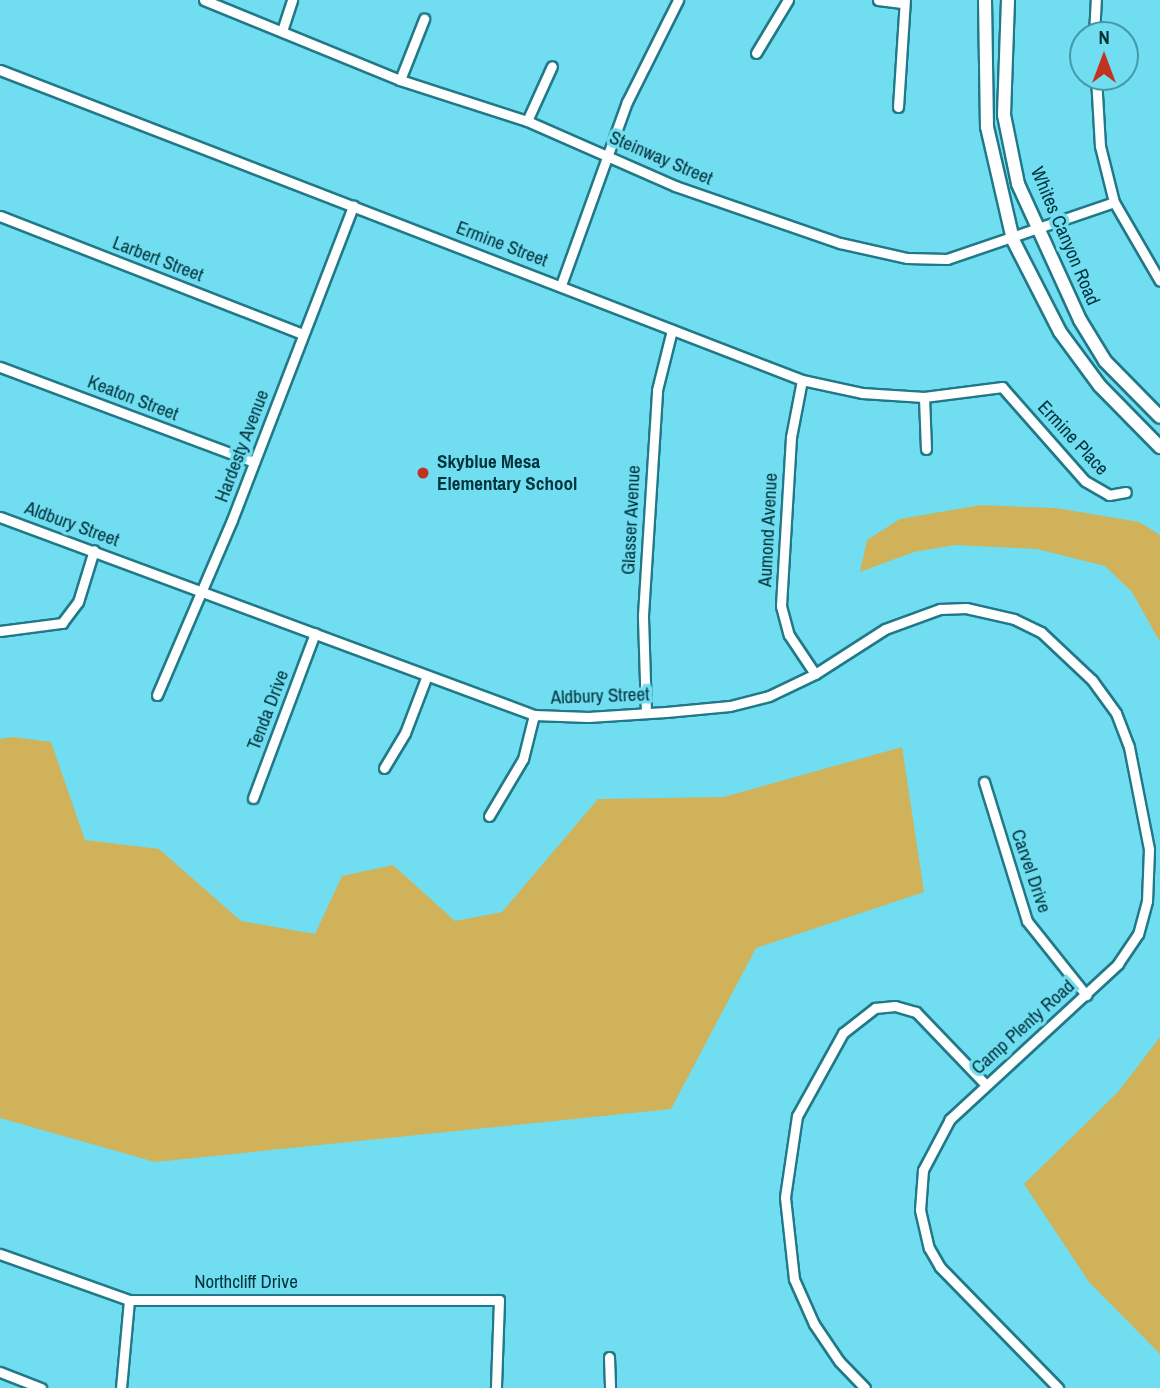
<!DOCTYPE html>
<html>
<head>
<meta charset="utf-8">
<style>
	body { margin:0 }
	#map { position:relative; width:1160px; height:1388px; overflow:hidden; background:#71ddf1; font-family:"Archivo Narrow",sans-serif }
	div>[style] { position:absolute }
	.green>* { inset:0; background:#cfb259 }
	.roads { filter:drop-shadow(2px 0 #217988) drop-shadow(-2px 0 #217988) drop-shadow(0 2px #217988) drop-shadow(0 -2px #217988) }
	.street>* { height:9px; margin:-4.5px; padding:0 4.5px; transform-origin:4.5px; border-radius:4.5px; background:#fff }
	.secondary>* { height:12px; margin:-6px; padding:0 6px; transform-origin:6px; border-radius:6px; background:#fff }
	.dots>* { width:19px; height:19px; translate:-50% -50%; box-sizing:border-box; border:4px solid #71ddf1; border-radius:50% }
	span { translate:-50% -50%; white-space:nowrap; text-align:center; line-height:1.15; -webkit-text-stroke:7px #71ddf1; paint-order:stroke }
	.street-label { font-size:19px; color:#00333b }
	.poi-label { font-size:19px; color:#00333b; font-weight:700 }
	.left { translate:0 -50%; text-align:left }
	.north { position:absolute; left:1069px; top:21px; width:70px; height:70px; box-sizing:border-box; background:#71ddf1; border:2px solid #4499a8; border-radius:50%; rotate:0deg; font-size:19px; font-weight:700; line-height:28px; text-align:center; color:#00333b }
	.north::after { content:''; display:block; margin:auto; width:24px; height:32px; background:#bf331f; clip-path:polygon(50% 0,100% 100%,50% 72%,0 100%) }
</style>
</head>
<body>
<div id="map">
	<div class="green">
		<i style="clip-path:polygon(981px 505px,1056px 508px,1139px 522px,1160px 535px,1160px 642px,1132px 592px,1105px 566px,1037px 549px,955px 545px,914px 552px,860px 572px,867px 540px,900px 519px)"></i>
		<i style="clip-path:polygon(13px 737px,51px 742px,85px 840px,159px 849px,241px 921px,315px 934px,342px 876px,393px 865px,455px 921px,502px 912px,598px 799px,724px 797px,902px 747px,924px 892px,756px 948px,671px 1109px,155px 1162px,0 1118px,0 739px)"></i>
		<i style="clip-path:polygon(1160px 1037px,1160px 1354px,1089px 1282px,1024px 1184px,1118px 1092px)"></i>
	</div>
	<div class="roads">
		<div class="street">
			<i style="left:204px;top:0;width:212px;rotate:22.2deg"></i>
			<i style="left:400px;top:80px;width:133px;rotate:17.9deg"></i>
			<i style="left:527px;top:121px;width:162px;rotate:23.7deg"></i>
			<i style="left:675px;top:186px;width:175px;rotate:19.1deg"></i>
			<i style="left:840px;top:243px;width:69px;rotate:12.6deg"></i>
			<i style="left:907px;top:258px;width:40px;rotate:1.4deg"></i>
			<i style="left:947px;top:259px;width:176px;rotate:-18.8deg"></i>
			<i style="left:878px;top:0;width:26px;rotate:7deg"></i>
			<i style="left:282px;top:31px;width:33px;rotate:-72deg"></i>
			<i style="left:1094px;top:35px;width:35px;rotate:-87deg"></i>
			<i style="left:756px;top:53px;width:62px;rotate:-58.9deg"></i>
			<i style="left:0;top:70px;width:860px;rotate:21.13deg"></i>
			<i style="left:802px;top:380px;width:61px;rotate:12.2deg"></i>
			<i style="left:862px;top:393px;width:62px;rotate:3.7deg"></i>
			<i style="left:924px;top:397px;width:79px;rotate:-7.3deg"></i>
			<i style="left:1002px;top:387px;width:125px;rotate:48.6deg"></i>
			<i style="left:1085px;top:481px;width:28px;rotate:30deg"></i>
			<i style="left:1109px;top:495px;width:17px;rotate:-10deg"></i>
			<i style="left:1096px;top:77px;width:69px;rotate:86.7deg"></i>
			<i style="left:1100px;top:146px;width:58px;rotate:76deg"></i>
			<i style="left:1114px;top:202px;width:91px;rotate:59.8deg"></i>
			<i style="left:400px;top:80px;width:66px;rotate:-68.5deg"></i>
			<i style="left:898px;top:107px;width:107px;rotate:-86.3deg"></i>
			<i style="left:527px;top:121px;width:60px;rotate:-65.6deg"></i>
			<i style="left:0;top:216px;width:324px;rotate:21.3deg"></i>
			<i style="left:561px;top:285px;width:195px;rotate:-70.2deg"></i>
			<i style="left:627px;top:102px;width:114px;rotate:-63.4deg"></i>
			<i style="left:0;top:367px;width:271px;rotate:20.5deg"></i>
			<i style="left:802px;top:380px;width:58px;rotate:100.9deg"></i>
			<i style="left:791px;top:437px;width:169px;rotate:93.4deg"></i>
			<i style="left:781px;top:606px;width:30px;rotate:75deg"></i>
			<i style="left:789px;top:635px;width:47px;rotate:56.3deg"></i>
			<i style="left:924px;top:397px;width:52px;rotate:87.8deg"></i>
			<i style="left:0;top:517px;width:570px;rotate:20.34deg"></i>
			<i style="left:534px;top:715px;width:54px;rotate:2.1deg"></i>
			<i style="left:588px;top:717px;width:78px;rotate:-3.7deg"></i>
			<i style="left:666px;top:712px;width:64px;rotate:-5.4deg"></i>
			<i style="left:730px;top:706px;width:40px;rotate:-14.4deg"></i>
			<i style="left:769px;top:696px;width:51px;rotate:-25.6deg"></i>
			<i style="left:815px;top:674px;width:83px;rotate:-32.7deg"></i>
			<i style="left:885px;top:629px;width:59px;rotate:-20deg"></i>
			<i style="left:940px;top:609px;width:26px;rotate:-2deg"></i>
			<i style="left:966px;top:608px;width:49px;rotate:12.9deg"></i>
			<i style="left:1014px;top:619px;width:30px;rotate:26deg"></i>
			<i style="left:1041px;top:632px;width:70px;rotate:43.3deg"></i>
			<i style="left:1092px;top:680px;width:41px;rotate:54deg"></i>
			<i style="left:1116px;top:713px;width:36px;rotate:69deg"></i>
			<i style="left:1129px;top:747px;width:104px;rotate:78.9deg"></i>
			<i style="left:1149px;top:849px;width:52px;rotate:92.2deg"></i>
			<i style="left:1147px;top:901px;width:34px;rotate:105deg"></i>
			<i style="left:1138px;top:934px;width:36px;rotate:124deg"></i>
			<i style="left:1118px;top:964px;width:229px;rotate:137.3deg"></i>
			<i style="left:950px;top:1119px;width:58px;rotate:117.9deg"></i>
			<i style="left:923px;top:1170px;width:40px;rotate:94.3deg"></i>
			<i style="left:920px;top:1210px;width:39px;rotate:77deg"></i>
			<i style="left:929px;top:1248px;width:22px;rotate:60deg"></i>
			<i style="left:940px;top:1267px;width:169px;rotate:45.7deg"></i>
			<i style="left:0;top:631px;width:63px;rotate:-7.4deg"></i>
			<i style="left:62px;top:623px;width:26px;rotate:-53deg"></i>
			<i style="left:78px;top:602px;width:54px;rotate:-72.9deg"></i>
			<i style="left:157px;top:695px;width:190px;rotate:-66.8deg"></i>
			<i style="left:232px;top:520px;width:337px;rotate:-68.9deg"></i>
			<i style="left:646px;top:713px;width:98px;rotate:-91.8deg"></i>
			<i style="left:643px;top:615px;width:225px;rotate:-86.4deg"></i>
			<i style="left:657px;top:390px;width:62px;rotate:-76deg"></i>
			<i style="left:384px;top:768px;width:41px;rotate:-59deg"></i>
			<i style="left:405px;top:733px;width:59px;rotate:-69.1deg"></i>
			<i style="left:984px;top:782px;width:145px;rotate:72.8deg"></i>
			<i style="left:1027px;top:921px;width:95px;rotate:51.4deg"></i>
			<i style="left:253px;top:798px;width:176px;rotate:-69.4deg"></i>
			<i style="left:489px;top:816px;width:66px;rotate:-59.2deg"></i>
			<i style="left:523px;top:759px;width:45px;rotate:-76deg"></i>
			<i style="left:0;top:1254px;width:137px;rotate:19.6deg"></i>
			<i style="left:129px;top:1300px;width:370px"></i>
			<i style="left:499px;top:1300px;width:88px;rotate:92deg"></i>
			<i style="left:609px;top:1357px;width:31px;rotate:88deg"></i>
			<i style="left:0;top:1372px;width:44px;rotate:21.3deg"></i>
			<i style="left:121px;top:1388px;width:88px;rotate:-84.8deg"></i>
			<i style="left:865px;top:1388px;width:37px;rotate:-134deg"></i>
			<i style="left:839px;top:1361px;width:45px;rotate:-124deg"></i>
			<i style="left:814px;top:1324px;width:49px;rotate:-114deg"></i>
			<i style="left:794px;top:1279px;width:82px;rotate:-96.3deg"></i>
			<i style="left:785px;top:1197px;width:82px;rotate:-81.6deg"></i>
			<i style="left:797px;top:1116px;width:95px;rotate:-61deg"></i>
			<i style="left:843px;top:1033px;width:41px;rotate:-38deg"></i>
			<i style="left:875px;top:1008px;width:20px;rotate:-6deg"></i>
			<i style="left:895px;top:1006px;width:22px;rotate:16deg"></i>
			<i style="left:916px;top:1012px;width:100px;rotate:46.2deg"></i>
		</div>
		<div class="secondary">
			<i style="left:985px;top:0;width:127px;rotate:89.1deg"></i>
			<i style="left:987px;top:127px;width:116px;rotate:77deg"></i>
			<i style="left:1013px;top:240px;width:103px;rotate:62.9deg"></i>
			<i style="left:1060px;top:332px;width:67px;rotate:53.5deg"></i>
			<i style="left:1100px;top:386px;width:86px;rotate:45.5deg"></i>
			<i style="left:1008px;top:0;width:115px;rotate:92deg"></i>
			<i style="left:1004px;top:115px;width:70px;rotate:78.5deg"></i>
			<i style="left:1018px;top:184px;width:149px;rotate:65.5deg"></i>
			<i style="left:1080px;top:320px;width:48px;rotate:58.6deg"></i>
			<i style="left:1105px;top:361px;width:78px;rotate:45.5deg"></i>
		</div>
	</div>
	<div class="dots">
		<i style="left:423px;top:473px;background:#bf331f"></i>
	</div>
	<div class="street-label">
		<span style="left:661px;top:158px;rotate:23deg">Steinway Street</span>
		<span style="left:1065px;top:236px;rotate:67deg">Whites Canyon Road</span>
		<span style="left:502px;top:244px;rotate:21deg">Ermine Street</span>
		<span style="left:158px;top:259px;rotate:21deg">Larbert Street</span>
		<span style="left:133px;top:398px;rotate:21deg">Keaton Street</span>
		<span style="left:1073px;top:438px;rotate:47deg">Ermine Place</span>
		<span style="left:242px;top:446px;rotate:-69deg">Hardesty Avenue</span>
		<span style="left:631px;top:520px;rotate:-87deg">Glasser Avenue</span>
		<span style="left:72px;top:524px;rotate:20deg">Aldbury Street</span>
		<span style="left:768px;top:530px;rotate:-87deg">Aumond Avenue</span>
		<span style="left:600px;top:696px;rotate:-2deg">Aldbury Street</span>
		<span style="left:268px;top:710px;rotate:-69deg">Tenda Drive</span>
		<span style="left:1031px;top:871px;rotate:71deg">Carvel Drive</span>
		<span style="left:1023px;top:1027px;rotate:-42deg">Camp Plenty Road</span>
		<span style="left:246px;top:1282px">Northcliff Drive</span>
	</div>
	<div class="poi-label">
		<span class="left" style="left:437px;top:473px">Skyblue Mesa<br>Elementary School</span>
	</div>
	<div class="north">N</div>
</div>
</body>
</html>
